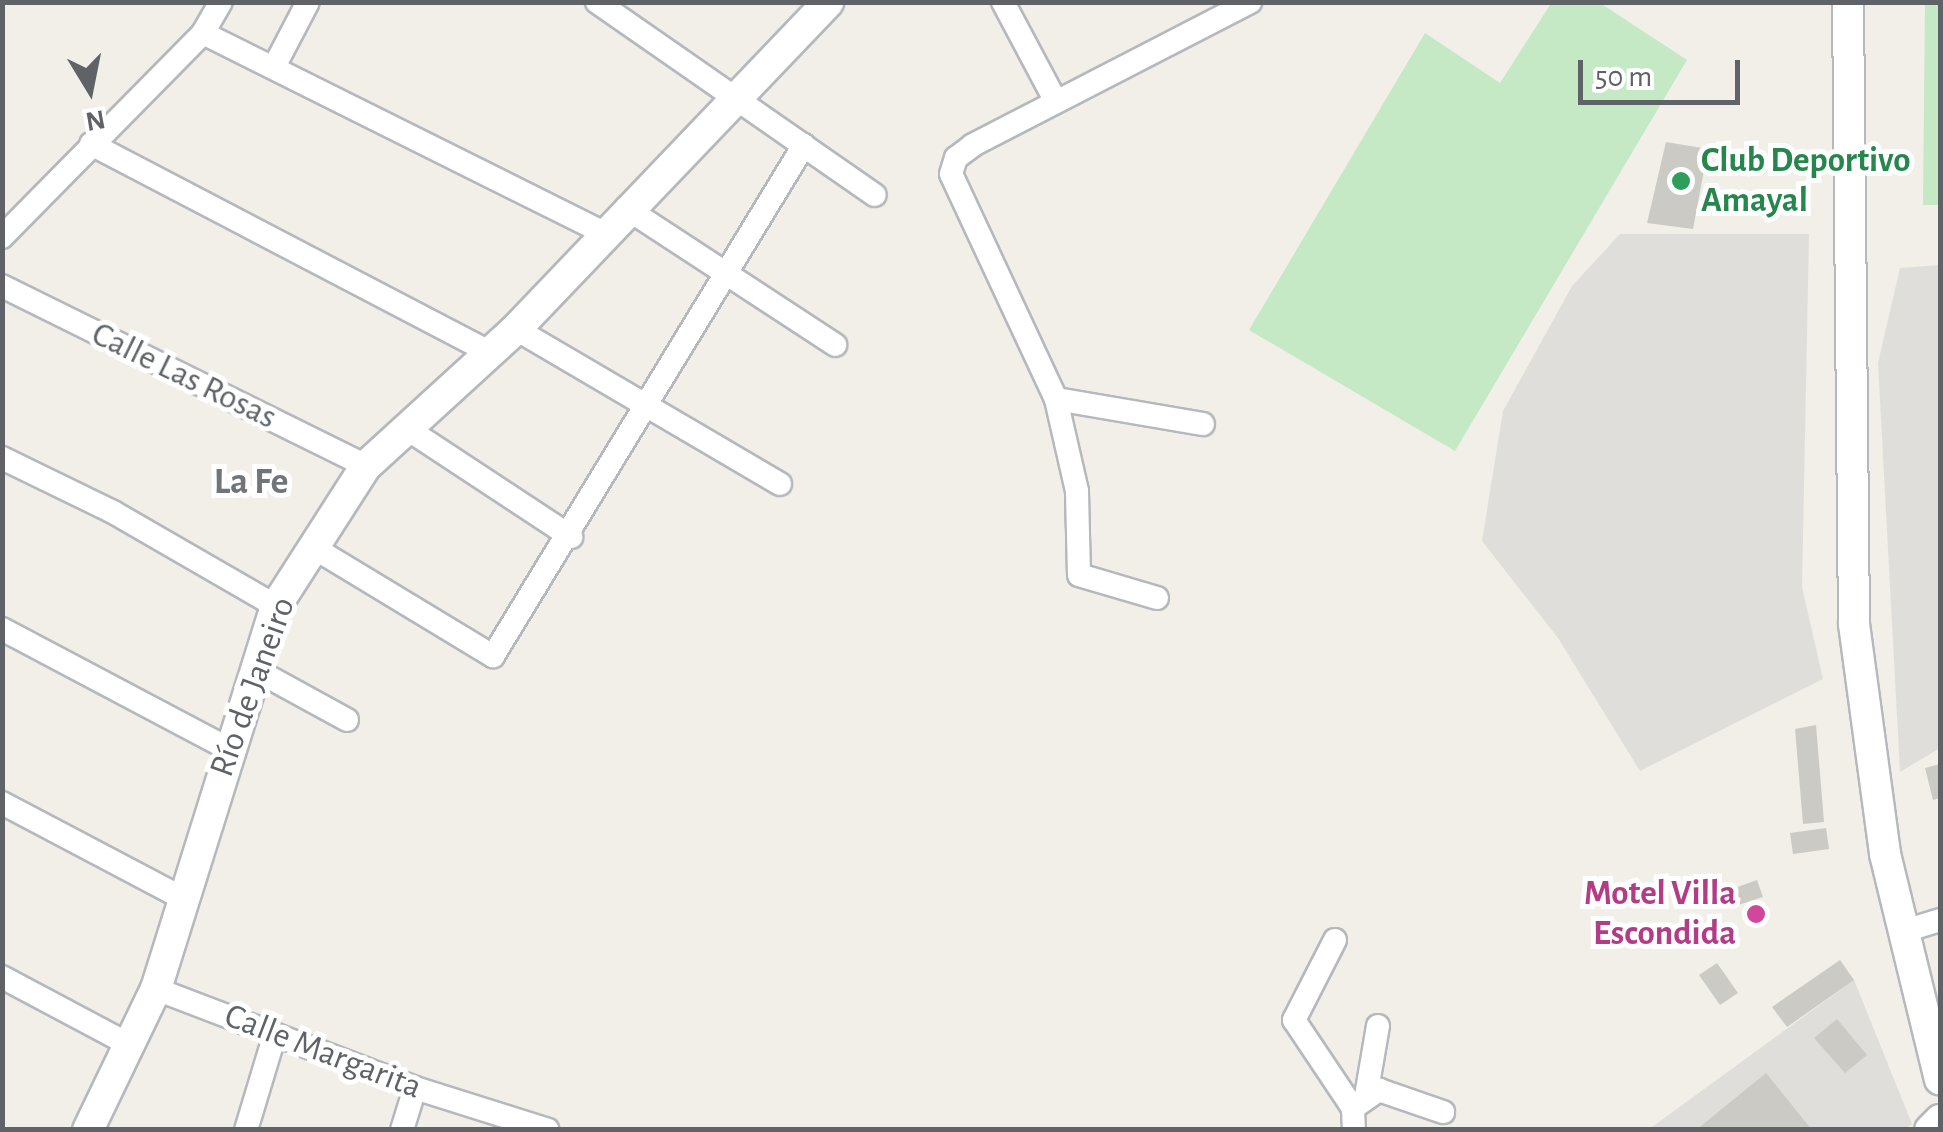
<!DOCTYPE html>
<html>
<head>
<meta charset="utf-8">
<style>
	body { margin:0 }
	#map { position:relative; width:1943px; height:1132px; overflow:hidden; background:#f1efe8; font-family:"Alegreya Sans",sans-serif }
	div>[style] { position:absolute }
	.industrial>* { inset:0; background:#e0deda }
	.green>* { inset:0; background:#c5e8c5 }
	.building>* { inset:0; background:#cccac5 }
	.roads { filter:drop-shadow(2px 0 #b5b8bc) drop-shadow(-2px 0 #b5b8bc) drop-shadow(0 2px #b5b8bc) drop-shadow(0 -2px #b5b8bc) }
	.street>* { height:22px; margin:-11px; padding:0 11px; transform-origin:11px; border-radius:11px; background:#fff }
	.secondary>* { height:30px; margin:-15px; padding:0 15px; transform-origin:15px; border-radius:15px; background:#fff }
	.dots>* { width:28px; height:28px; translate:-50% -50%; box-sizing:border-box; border:5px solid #fff; border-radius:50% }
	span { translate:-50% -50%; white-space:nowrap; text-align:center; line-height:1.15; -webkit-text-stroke:10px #fff; paint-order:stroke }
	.leisure-label { font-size:35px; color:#27864d; font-weight:700 }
	.left { translate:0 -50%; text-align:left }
	.street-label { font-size:35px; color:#5f6368 }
	.hotel-label { font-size:35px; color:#b23c85; font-weight:700 }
	.right { translate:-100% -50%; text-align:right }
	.neighbourhood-label { font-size:38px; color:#70757a; font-weight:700 }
	.frame { position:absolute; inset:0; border:5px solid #5f6368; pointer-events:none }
	.north { position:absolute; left:40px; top:40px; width:100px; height:100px; -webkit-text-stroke:8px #fff; paint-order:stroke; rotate:170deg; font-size:28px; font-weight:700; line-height:40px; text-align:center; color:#5f6368 }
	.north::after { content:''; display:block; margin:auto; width:35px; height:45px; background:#5f6368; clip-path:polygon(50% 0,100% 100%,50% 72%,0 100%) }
	.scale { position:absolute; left:1578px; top:60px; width:162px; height:45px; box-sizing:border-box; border:5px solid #5f6368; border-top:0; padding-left:12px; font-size:30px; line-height:35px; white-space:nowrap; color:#5f6368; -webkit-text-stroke:8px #fff; paint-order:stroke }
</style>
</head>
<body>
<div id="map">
	<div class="industrial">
		<i style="clip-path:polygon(1620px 234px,1809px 234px,1802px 587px,1823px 679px,1640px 771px,1558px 638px,1482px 541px,1503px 411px,1572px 286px)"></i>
		<i style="clip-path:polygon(1940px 265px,1940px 748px,1900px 772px,1878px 363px,1900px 268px)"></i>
		<i style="clip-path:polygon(1854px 980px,1912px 1124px,1904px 1130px,1652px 1127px)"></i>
	</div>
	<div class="green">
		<i style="clip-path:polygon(1552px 2px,1600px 3px,1687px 60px,1455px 451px,1249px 330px,1425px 33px,1500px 83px)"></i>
		<i style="clip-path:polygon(1925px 3px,1940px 3px,1940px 205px,1923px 205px)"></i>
	</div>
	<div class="building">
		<i style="clip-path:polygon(1666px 142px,1708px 149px,1693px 229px,1647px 223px)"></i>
		<i style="clip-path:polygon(1816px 725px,1824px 822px,1803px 824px,1795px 729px)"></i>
		<i style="clip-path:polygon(1940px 764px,1940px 798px,1933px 800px,1925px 768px)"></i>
		<i style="clip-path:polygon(1826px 828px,1829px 849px,1793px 854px,1790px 833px)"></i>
		<i style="clip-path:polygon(1757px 880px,1763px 897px,1735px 906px,1729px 890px)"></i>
		<i style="clip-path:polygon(1840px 960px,1854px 980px,1787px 1027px,1772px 1007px)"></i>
		<i style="clip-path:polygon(1717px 963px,1738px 993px,1720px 1005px,1699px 975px)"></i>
		<i style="clip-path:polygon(1837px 1019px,1867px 1055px,1845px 1073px,1814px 1038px)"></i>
		<i style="clip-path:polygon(1766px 1073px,1812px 1130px,1696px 1130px)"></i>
	</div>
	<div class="roads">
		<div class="street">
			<i style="left:597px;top:2px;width:338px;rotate:34.8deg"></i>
			<i style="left:1003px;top:2px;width:111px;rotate:62deg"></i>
			<i style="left:203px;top:33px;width:446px;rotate:26.5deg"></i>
			<i style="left:275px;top:65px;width:71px;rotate:-62.4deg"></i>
			<i style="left:91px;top:144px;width:447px;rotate:27.6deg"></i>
			<i style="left:626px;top:208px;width:250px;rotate:33.2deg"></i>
			<i style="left:2px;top:237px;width:286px;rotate:-45.4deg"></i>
			<i style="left:203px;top:33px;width:36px;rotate:-60deg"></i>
			<i style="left:2px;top:286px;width:406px;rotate:26.3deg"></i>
			<i style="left:516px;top:329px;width:306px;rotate:30.4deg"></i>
			<i style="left:1056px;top:399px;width:149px;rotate:9.7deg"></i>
			<i style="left:406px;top:428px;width:198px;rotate:33.4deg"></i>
			<i style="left:2px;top:458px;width:123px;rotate:25.9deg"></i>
			<i style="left:113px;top:512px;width:188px;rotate:30deg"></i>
			<i style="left:316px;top:549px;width:207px;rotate:31.2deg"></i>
			<i style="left:493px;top:656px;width:598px;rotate:-58.67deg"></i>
			<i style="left:1157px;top:598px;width:81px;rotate:-163.6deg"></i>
			<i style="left:1079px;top:575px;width:84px;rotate:-91.4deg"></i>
			<i style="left:1077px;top:491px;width:94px;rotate:-102.9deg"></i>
			<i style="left:1056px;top:399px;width:248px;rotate:-115deg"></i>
			<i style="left:951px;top:174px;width:17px;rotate:-73deg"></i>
			<i style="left:956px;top:158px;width:21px;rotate:-37deg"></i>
			<i style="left:973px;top:145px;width:312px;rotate:-27.3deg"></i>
			<i style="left:2px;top:629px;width:255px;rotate:27.9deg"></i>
			<i style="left:254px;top:669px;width:106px;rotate:28.7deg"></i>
			<i style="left:2px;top:803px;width:204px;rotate:27.8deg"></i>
			<i style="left:1901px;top:932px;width:41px;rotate:-17.1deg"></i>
			<i style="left:1335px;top:940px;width:90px;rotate:117.1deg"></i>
			<i style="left:1294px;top:1020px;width:106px;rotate:56.2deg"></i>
			<i style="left:2px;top:977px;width:140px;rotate:28deg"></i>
			<i style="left:156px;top:989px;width:277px;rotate:20.9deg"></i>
			<i style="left:415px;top:1088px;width:139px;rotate:17.5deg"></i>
			<i style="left:1366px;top:1096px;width:71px;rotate:-80.3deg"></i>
			<i style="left:246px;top:1130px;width:100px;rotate:-73.2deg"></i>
			<i style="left:402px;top:1130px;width:44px;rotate:-72.8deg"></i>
			<i style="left:1354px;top:1130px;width:22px;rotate:-93deg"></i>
			<i style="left:1353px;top:1108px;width:32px;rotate:-35deg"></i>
			<i style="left:1379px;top:1090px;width:68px;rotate:19deg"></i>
		</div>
		<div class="secondary">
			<i style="left:1848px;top:2px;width:622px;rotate:89.45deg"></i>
			<i style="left:1854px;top:624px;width:232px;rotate:82.3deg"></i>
			<i style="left:1885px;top:854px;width:232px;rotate:76.3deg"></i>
			<i style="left:88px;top:1130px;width:157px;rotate:-64.3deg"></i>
			<i style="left:156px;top:989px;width:401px;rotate:-72.6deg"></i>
			<i style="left:276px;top:606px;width:166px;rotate:-57.3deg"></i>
			<i style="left:366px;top:466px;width:203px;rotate:-42.4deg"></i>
			<i style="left:516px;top:329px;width:452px;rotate:-46.3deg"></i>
			<i style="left:1930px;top:1130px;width:14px;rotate:-45deg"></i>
		</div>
	</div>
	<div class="dots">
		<i style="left:1681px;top:181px;background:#2e9e5b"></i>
		<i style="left:1756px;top:914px;background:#d1479c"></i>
	</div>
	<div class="leisure-label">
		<span class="left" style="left:1701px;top:181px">Club Deportivo<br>Amayal</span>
	</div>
	<div class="street-label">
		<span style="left:184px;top:376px;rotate:26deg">Calle Las Rosas</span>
		<span style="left:253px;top:687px;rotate:-70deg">Río de Janeiro</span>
		<span style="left:323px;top:1052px;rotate:21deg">Calle Margarita</span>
	</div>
	<div class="hotel-label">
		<span class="right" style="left:1736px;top:914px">Motel Villa<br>Escondida</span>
	</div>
	<div class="neighbourhood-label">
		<span style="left:251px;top:483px">La Fe</span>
	</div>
	<div class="frame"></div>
	<div class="north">N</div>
	<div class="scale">50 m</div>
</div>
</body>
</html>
